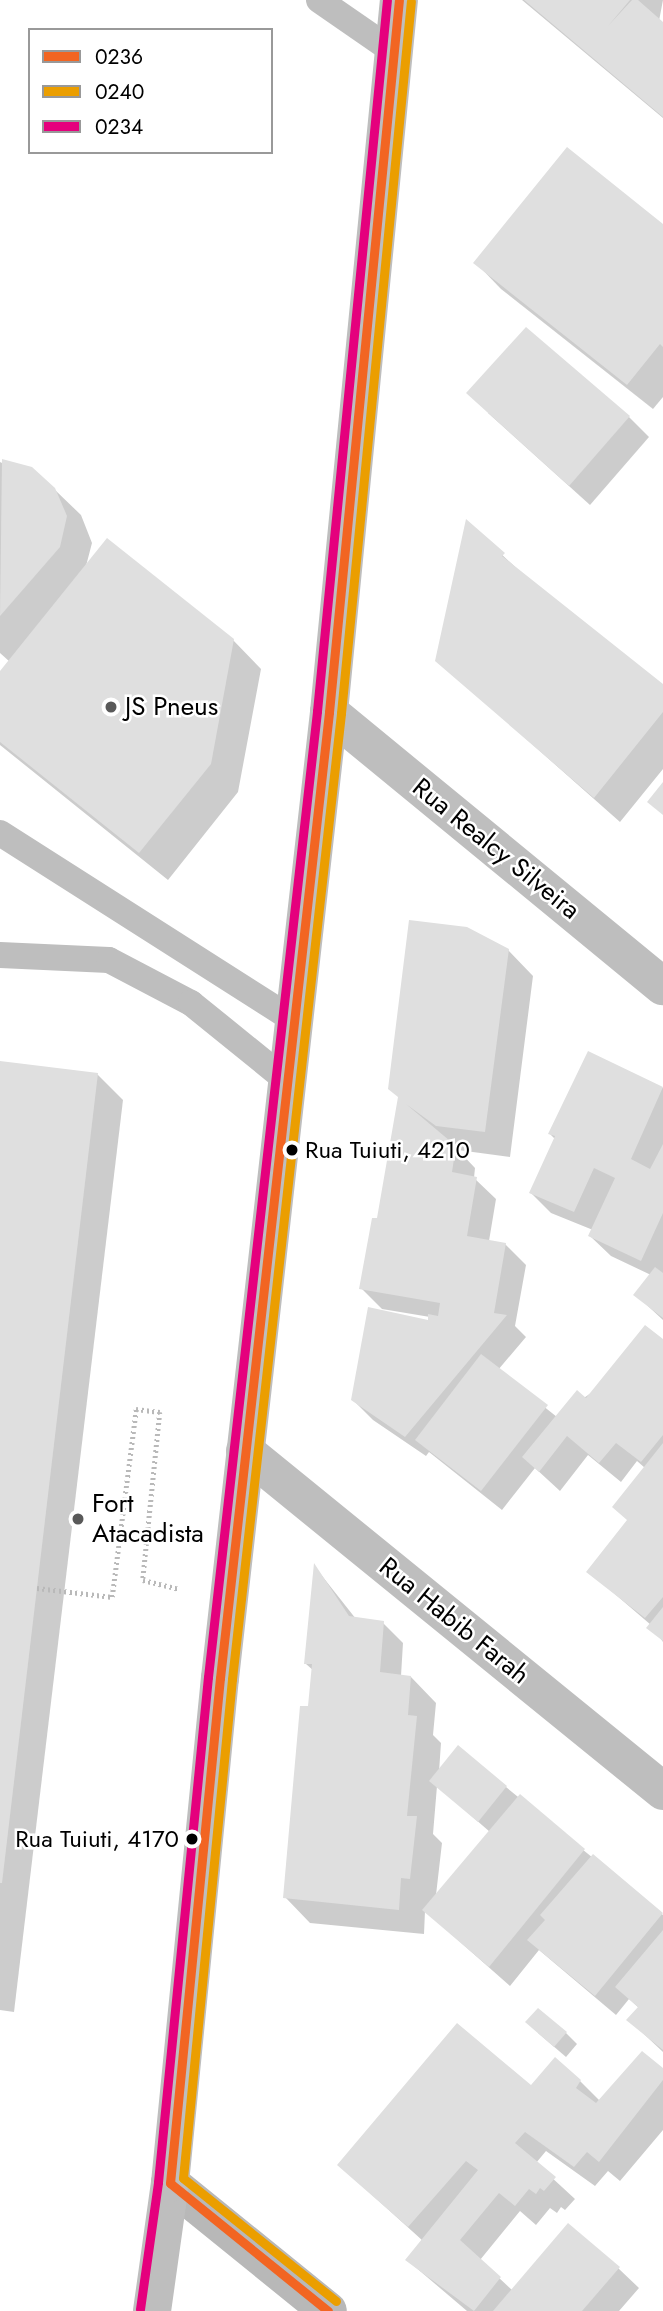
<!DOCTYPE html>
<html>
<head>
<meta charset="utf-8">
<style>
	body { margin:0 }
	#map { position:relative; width:663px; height:2311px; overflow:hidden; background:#fff; font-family:Jost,sans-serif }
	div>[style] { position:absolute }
	.shadow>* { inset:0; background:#0003 }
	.building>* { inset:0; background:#dfdfdf }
	.path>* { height:4.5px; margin-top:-2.25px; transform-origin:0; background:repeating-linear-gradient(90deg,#b9b9b9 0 2px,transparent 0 5.5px) }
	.lane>* { height:26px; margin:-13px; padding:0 13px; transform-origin:13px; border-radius:13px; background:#bebebe }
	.street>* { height:38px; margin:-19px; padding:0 19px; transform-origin:19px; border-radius:19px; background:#bebebe }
	.secondary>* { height:38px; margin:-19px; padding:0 19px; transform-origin:19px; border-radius:19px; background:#b8b8b8 }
	.primary>* { height:38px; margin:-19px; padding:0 19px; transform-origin:19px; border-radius:19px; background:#bebebe }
	.bus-1>* { height:9px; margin:-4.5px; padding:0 4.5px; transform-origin:4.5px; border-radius:4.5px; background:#f26522 }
	.bus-2>* { height:9px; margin:-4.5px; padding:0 4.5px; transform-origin:4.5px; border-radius:4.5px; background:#eb9e00 }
	.bus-3>* { height:9px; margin:-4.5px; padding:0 4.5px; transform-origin:4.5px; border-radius:4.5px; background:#e5007d }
	.dots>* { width:19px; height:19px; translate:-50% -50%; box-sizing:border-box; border:4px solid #fff; border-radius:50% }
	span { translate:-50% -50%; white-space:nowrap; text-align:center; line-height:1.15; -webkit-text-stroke:5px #fff; paint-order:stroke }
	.bus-label { font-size:24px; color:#000 }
	.left { translate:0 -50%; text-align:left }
	.right { translate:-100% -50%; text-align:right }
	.poi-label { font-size:26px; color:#000 }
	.street-label { font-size:26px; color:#000 }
	.legend { position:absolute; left:28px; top:28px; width:245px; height:126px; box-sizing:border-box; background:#fff; border:2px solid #999; margin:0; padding:9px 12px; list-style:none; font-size:21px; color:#000 }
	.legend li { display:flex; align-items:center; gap:14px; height:35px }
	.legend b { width:35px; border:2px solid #999 }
</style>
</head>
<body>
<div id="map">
	<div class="shadow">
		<i style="clip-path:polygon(522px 0,663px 0,659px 21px,663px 23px,663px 118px)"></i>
		<i style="clip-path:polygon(663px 226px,663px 397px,653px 409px,501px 289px,476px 263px)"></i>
		<i style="clip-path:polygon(488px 413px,629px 417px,649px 437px,590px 505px)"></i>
		<i style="clip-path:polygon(0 462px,54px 489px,81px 515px,92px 543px,86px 566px,233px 640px,261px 669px,238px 792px,168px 880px,0 745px,0 674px,10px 662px,0 653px)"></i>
		<i style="clip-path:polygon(467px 522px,527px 578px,663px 686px,663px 769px,620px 822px,437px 660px)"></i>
		<i style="clip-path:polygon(508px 950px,533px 976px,510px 1157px,458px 1150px,475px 1168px,474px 1178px,496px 1199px,489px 1241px,505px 1244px,526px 1265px,515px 1326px,526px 1337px,498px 1370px,557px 1417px,663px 1342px,663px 1642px,651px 1625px,588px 1571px,629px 1521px,645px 1468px,637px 1461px,621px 1482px,588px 1455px,560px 1491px,535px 1468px,502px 1510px,429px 1452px,426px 1456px,373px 1420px,352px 1399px,430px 1322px,430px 1317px,382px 1309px,361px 1288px,379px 1220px,400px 1098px)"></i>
		<i style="clip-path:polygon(589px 1053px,663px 1088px,663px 1320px,636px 1295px,651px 1275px,611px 1256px,590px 1236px,593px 1230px,551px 1213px,531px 1193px,555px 1139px,550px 1134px)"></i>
		<i style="clip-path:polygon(0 1063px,97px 1074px,123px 1100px,14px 2012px,0 2010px)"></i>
		<i style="clip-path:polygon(evenodd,315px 1567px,356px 1619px,383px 1623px,403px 1643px,401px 1676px,411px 1677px,436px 1703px,433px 1735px,441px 1743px,439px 1772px,506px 1787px,663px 1915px,663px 2052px,629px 2020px,639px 2008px,629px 1999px,616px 2015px,539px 1950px,510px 1986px,425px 1911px,424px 1934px,310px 1923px,285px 1897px,314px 1671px,306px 1664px,315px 1567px,437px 1786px,490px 1832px,436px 1895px,442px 1843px,433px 1834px,437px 1786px)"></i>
		<i style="clip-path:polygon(538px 2033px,566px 2033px,577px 2044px,566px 2057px)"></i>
		<i style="clip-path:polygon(663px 2070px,663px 2130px,620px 2181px,608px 2171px,595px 2186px,546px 2151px,536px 2163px,575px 2199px,565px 2210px,561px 2207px,557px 2213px,550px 2208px,536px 2225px,520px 2211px,480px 2260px,513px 2291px,618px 2268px,639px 2288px,619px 2311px,467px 2311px,407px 2260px,423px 2241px,339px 2165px,531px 2087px,580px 2081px,600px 2101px)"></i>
	</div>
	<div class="building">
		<i style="clip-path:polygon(524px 0,630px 0,608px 26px,632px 0,638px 0,663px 22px,663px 117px)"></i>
		<i style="clip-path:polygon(567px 147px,663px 224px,663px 347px,660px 344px,627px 385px,473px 263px)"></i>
		<i style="clip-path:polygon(526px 327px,630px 416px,569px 486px,466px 393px)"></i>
		<i style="clip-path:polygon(2px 459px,32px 467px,55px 488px,67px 516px,60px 547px,0 616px)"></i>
		<i style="clip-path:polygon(466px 519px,505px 553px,502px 556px,663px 684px,663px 712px,594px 798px,435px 661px)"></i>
		<i style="clip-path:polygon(107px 538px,234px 639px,211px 764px,139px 853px,0 742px,0 671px)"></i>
		<i style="clip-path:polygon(663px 782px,663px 815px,647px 802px)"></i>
		<i style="clip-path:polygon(409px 920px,467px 927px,509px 949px,485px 1132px,436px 1126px,406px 1104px,456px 1146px,452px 1172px,477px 1177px,467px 1236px,506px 1243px,494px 1313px,507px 1315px,405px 1437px,351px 1400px,368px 1307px,428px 1320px,428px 1314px,438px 1316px,440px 1303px,359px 1289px,372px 1218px,377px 1218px,398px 1097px,388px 1089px)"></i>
		<i style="clip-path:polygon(588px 1051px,663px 1087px,631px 1159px,650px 1169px,663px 1144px,663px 1213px,641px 1261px,588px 1236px,615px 1178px,594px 1168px,574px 1212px,529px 1193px,555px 1136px,548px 1134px)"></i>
		<i style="clip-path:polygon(0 1061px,98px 1073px,2px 1883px,0 1883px)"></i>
		<i style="clip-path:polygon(655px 1267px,663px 1273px,663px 1318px,633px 1295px)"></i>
		<i style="clip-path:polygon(645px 1325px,663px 1339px,663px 1435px,641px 1462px,616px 1443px,599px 1463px,567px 1436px,539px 1472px,522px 1457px,577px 1390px,586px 1398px)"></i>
		<i style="clip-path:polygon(481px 1354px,548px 1405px,481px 1491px,415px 1440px)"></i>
		<i style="clip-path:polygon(663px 1443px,663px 1597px,645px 1618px,586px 1572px,627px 1520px,612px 1507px)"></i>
		<i style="clip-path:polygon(314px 1563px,349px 1616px,384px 1621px,380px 1672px,411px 1676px,408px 1715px,417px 1716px,407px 1816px,417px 1816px,410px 1879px,401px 1878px,399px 1910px,283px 1898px,300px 1706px,308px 1706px,312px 1664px,304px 1664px)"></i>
		<i style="clip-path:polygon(663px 1607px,663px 1641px,646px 1628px)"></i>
		<i style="clip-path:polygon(458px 1745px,507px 1786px,478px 1822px,429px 1781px)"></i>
		<i style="clip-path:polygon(520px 1794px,585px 1849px,489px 1967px,422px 1910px)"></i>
		<i style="clip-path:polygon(593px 1854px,663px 1913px,595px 1996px,527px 1940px,545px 1920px,540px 1915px)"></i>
		<i style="clip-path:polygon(663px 1930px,663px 2050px,626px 2020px,638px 2007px,615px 1987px)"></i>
		<i style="clip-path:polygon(538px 2008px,567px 2032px,554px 2047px,525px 2022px)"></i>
		<i style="clip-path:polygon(457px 2023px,531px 2085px,555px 2057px,581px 2080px,576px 2088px,596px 2103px,642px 2051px,663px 2068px,663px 2080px,599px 2162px,587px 2152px,574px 2167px,525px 2132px,515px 2143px,556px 2177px,544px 2191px,540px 2188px,536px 2194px,529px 2189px,515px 2206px,499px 2193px,460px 2240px,501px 2277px,474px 2311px,405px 2260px,478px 2170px,466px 2161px,408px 2227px,337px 2165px)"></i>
		<i style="clip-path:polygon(568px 2223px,620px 2267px,582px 2311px,493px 2311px)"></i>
	</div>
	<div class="path">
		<i style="left:37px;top:1588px;width:76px;rotate:6.8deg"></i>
		<i style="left:112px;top:1597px;width:190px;rotate:-82.7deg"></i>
		<i style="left:136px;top:1409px;width:24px;rotate:7deg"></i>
		<i style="left:160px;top:1412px;width:169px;rotate:95.8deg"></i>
		<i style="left:143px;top:1580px;width:38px;rotate:14deg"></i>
	</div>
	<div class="lane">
		<i style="left:319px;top:0;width:91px;rotate:34.7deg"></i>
		<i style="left:0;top:833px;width:348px;rotate:32.5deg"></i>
		<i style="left:0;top:955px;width:109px;rotate:2.6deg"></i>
		<i style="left:109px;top:960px;width:93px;rotate:27.7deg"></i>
		<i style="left:191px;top:1003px;width:122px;rotate:39deg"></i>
	</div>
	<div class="street">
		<i style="left:329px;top:712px;width:432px;rotate:39.4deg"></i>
		<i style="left:245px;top:1451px;width:539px;rotate:39.12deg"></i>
	</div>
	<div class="secondary">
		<i style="left:170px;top:2183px;width:203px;rotate:39deg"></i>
	</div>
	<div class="primary">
		<i style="left:152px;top:2311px;width:129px;rotate:-82deg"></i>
		<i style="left:170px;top:2183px;width:507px;rotate:-84.35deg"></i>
		<i style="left:220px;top:1678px;width:972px;rotate:-83.56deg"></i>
		<i style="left:329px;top:712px;width:715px;rotate:-84.39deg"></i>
	</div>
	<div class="bus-1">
		<i style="left:328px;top:2311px;width:203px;rotate:-141deg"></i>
		<i style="left:170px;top:2183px;width:507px;rotate:-84.35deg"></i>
		<i style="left:220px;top:1678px;width:972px;rotate:-83.56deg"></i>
		<i style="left:329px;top:712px;width:715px;rotate:-84.39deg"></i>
	</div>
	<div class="bus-2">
		<i style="left:336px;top:2301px;width:196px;rotate:-141.2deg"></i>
		<i style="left:183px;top:2178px;width:501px;rotate:-84.39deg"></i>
		<i style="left:232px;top:1679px;width:972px;rotate:-83.56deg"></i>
		<i style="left:341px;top:713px;width:715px;rotate:-84.39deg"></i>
	</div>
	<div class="bus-3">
		<i style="left:140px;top:2309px;width:128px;rotate:-81.9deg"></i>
		<i style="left:158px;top:2182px;width:507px;rotate:-84.35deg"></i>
		<i style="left:208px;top:1677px;width:972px;rotate:-83.56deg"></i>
		<i style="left:317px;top:711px;width:714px;rotate:-84.38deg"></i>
	</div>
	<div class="dots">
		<i style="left:111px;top:707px;background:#595959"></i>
		<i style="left:292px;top:1150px;background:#000"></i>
		<i style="left:78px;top:1519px;background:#595959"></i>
		<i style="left:192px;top:1839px;background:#000"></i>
	</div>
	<div class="bus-label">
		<span class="left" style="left:305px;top:1150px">Rua Tuiuti, 4210</span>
		<span class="right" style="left:179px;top:1839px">Rua Tuiuti, 4170</span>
	</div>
	<div class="poi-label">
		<span class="left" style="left:125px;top:707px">JS Pneus</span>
		<span class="left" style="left:92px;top:1519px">Fort<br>Atacadista</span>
	</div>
	<div class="street-label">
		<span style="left:496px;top:849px;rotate:39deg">Rua Realcy Silveira</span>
		<span style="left:454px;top:1621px;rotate:39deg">Rua Habib Farah</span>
	</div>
	<ul class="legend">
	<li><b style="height:9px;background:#f26522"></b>0236</li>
	<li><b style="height:9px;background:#eb9e00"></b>0240</li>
	<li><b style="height:9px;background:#e5007d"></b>0234</li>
	</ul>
</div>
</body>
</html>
